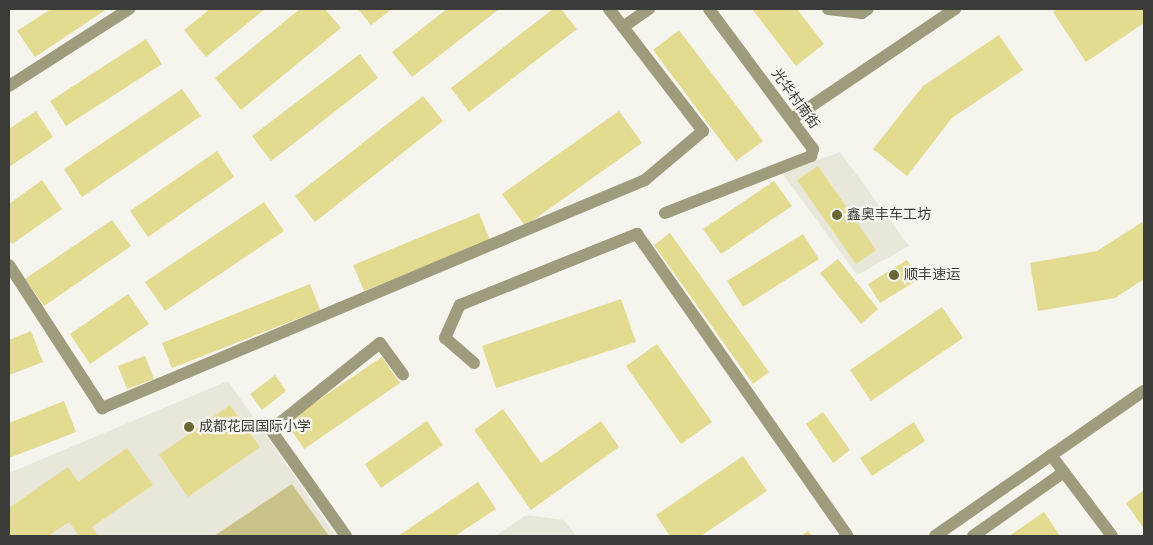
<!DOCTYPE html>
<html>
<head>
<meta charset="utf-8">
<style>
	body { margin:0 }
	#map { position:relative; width:1153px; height:545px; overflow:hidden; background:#f5f4ed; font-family:Signika,"Noto Sans SC",sans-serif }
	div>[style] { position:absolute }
	.built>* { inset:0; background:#e8e7d9 }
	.green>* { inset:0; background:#c9c389 }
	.building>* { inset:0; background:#e3db90 }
	.minor>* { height:12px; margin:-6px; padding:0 6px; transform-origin:6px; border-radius:6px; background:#9f9c7e }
	.dots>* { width:14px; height:14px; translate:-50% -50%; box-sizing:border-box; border:2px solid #f5f4ed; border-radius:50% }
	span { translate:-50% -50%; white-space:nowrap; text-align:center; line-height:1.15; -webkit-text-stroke:4.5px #f5f4ed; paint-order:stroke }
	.street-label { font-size:14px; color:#3b3b38 }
	.poi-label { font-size:14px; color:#3b3b38 }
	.left { translate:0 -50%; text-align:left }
	.frame { position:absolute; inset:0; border:10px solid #3b3b38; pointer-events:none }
</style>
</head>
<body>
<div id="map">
	<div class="built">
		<i style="clip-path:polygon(840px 152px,909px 246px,857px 275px,782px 173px)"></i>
		<i style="clip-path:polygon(228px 381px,336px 536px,9px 536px,9px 473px)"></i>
		<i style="clip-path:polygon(526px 515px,564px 520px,576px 536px,495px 536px)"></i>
	</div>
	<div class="green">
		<i style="clip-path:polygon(292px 484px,329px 536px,214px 536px)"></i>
	</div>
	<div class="building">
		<i style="clip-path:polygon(51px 9px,107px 9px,35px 57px,17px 31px)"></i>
		<i style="clip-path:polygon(210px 9px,265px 9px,206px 57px,184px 30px)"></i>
		<i style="clip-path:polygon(300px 9px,325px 9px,341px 28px,241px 110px,215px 78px)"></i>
		<i style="clip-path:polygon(358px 9px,392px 9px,371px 25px)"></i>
		<i style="clip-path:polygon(447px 9px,499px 9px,412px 77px,392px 52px)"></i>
		<i style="clip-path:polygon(553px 9px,561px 9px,577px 29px,469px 112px,451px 88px)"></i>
		<i style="clip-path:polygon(752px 9px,797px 9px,824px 44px,796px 66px)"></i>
		<i style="clip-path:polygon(1057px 9px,1144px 9px,1144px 23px,1086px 62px,1053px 12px)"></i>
		<i style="clip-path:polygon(679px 30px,763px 141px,736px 161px,653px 50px)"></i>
		<i style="clip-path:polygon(999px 35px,1023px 70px,952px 118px,907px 176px,873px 149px,923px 86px)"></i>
		<i style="clip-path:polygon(146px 39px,162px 64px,66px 126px,50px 101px)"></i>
		<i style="clip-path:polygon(360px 54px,378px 78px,271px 161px,252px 136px)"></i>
		<i style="clip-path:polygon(182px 89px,201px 116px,82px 197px,64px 169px)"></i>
		<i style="clip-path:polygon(423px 96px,443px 121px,315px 222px,295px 196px)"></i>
		<i style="clip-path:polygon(36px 111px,53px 137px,9px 167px,9px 129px)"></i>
		<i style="clip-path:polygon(619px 111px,642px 143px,525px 226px,502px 194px)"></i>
		<i style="clip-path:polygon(217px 151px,234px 177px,148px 237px,130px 211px)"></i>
		<i style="clip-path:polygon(818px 166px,876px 250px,856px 264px,797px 180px)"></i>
		<i style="clip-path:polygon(42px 180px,62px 209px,12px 244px,9px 240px,9px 204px)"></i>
		<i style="clip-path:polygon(774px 181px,792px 206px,721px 254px,703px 229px)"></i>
		<i style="clip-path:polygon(264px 202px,284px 231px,165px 311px,145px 282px)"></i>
		<i style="clip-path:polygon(479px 213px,490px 240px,364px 291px,353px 265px)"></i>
		<i style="clip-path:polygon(112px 220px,131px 246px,44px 306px,25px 279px)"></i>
		<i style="clip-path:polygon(1144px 221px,1144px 279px,1115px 298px,1038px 311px,1030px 263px,1097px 251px)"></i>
		<i style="clip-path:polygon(670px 233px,769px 372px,753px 384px,654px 245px)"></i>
		<i style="clip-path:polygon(803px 234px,819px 259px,743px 307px,727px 281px)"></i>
		<i style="clip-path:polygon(838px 259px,878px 309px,861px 324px,820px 273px)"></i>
		<i style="clip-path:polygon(907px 260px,919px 279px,880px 303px,868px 284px)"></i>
		<i style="clip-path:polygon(310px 284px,320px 310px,172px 368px,162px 343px)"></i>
		<i style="clip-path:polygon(128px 294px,149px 324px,90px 364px,70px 334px)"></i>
		<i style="clip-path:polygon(621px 299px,636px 342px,496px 388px,482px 346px)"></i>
		<i style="clip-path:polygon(942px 307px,963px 338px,871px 401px,850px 370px)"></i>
		<i style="clip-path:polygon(31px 331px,43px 362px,9px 375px,9px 340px)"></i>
		<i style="clip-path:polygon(657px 344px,712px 422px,681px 444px,626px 366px)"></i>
		<i style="clip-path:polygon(145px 356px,154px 379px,127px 389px,118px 366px)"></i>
		<i style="clip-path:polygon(382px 357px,400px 383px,304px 449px,286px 422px)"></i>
		<i style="clip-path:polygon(275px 375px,286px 391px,262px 410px,250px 394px)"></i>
		<i style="clip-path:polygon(64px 401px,76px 432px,9px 458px,9px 423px)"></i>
		<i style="clip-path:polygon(230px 405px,260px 447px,188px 497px,159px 455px)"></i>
		<i style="clip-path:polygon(503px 409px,541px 463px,601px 421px,619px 447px,531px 510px,474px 430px)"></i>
		<i style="clip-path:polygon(823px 412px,850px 450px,833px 463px,806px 424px)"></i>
		<i style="clip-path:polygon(427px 421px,443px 445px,381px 488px,365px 464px)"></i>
		<i style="clip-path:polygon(914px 422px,925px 441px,872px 476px,860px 458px)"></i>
		<i style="clip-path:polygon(127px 448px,153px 485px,92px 527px,98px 536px,79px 536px,69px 522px,48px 536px,10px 536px,9px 508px,68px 467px,78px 482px)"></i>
		<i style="clip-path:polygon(743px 456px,767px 491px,701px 536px,670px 536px,656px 515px)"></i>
		<i style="clip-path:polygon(478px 482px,496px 509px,455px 536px,398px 536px)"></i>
		<i style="clip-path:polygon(1144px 490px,1144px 529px,1126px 503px)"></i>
		<i style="clip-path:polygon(1044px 512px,1060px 536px,1009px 536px)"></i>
		<i style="clip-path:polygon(808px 531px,812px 536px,801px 536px)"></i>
	</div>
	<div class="minor">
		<i style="left:609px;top:9px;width:23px;rotate:52deg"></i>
		<i style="left:623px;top:27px;width:32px;rotate:-35deg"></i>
		<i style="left:828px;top:9px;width:34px;rotate:7deg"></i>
		<i style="left:862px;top:13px;width:7px;rotate:-34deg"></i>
		<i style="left:9px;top:86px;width:143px;rotate:-32.7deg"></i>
		<i style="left:792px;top:119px;width:197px;rotate:-34deg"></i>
		<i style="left:665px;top:213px;width:157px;rotate:-21.3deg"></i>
		<i style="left:811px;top:156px;width:7px;rotate:-74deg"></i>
		<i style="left:813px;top:149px;width:174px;rotate:-126.6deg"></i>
		<i style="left:9px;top:265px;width:171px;rotate:57deg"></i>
		<i style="left:102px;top:408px;width:589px;rotate:-22.78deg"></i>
		<i style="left:645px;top:180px;width:76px;rotate:-40.2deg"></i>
		<i style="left:703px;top:131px;width:131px;rotate:-127.6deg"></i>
		<i style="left:474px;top:363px;width:38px;rotate:-139deg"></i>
		<i style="left:445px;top:338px;width:36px;rotate:-66deg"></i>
		<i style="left:460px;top:305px;width:191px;rotate:-21.9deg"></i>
		<i style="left:637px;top:234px;width:368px;rotate:55.1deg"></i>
		<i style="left:1051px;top:455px;width:101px;rotate:53deg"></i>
		<i style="left:346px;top:536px;width:130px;rotate:-125.3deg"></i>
		<i style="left:271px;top:430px;width:139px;rotate:-38.6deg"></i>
		<i style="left:380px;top:343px;width:39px;rotate:54deg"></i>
		<i style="left:935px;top:536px;width:254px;rotate:-34.8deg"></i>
		<i style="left:973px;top:536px;width:111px;rotate:-35.1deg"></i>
	</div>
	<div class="dots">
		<i style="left:837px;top:215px;background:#6d6733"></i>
		<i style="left:894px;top:275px;background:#6d6733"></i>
		<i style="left:189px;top:427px;background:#6d6733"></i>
	</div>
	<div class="street-label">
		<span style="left:795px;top:99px;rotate:54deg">光华村南街</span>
	</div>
	<div class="poi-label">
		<span class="left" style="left:847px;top:215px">鑫奥丰车工坊</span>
		<span class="left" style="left:904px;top:275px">顺丰速运</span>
		<span class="left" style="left:199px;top:427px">成都花园国际小学</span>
	</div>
	<div class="frame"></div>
</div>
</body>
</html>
